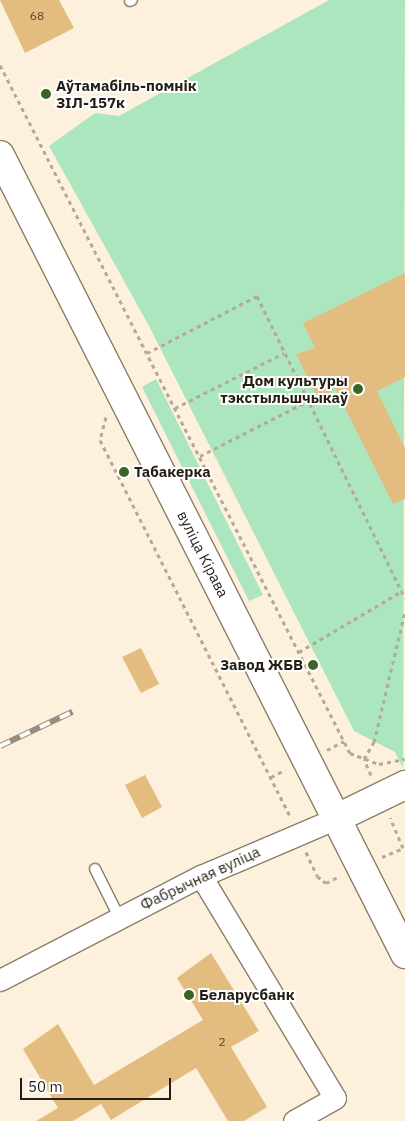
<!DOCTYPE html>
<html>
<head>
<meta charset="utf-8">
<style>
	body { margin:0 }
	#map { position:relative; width:405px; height:1121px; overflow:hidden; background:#fdf0dd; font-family:"IBM Plex Sans",sans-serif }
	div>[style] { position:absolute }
	.green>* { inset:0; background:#abe6bf }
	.building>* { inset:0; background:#e3bc80 }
	.path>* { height:3px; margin-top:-1.5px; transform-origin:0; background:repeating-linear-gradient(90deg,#b3a899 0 4px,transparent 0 8px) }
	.roads { filter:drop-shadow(1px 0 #8c7e68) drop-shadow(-1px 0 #8c7e68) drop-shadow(0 1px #8c7e68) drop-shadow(0 -1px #8c7e68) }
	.lane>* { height:10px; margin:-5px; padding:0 5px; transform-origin:5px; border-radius:5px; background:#fff }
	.street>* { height:21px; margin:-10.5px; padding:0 10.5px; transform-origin:10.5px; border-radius:10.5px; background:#fff }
	.secondary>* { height:28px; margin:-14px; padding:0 14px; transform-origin:14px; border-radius:14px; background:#fff }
	.rail>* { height:5.5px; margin-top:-2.75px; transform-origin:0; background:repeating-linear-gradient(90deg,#fff 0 11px,#988e80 0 22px); box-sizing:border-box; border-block:1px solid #988e80 }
	.dots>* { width:14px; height:14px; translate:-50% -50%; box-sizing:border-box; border:2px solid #fff; border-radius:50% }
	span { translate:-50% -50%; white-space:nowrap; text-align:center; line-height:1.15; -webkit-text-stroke:4px #fff; paint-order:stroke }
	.number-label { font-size:12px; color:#544630 }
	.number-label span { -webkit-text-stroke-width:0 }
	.poi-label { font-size:15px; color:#241e15; font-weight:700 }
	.left { translate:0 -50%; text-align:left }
	.right { translate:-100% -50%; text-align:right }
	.street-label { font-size:15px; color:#241e15 }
	.scale { position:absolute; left:20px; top:1078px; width:151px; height:22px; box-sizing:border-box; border:2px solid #241e15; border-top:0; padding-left:6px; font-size:15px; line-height:18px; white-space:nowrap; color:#241e15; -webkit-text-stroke:4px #fff; paint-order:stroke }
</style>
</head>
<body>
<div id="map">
	<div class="green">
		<i style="clip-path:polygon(329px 0,405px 0,403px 768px,395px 752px,354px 731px,149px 326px,49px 146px,95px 113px,119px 116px)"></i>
		<i style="clip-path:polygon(156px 379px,263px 595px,249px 601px,142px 387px)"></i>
	</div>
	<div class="building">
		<i style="clip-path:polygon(0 0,59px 0,74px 28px,25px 53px)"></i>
		<i style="clip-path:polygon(405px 273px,405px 377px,377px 391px,405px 448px,405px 499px,393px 504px,335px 388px,319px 400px,296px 354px,315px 348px,303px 323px)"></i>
		<i style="clip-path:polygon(141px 648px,159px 684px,141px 693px,122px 657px)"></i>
		<i style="clip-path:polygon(145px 775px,162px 807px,142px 818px,125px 785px)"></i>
		<i style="clip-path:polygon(211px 953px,259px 1031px,231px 1047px,267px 1107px,244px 1121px,228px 1121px,196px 1068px,111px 1120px,101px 1104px,73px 1121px,36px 1121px,58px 1108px,23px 1049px,58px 1024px,94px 1085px,203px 1020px,177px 978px)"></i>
	</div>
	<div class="path">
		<i style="left:0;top:65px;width:772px;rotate:63.04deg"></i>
		<i style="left:350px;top:753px;width:31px;rotate:21deg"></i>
		<i style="left:379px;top:764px;width:26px;rotate:-11deg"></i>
		<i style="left:147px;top:353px;width:124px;rotate:-27.4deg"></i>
		<i style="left:257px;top:296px;width:336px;rotate:63.9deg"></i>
		<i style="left:175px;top:408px;width:122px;rotate:-26.8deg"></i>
		<i style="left:106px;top:417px;width:24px;rotate:105deg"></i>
		<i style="left:100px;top:440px;width:421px;rotate:63.2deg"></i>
		<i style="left:200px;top:456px;width:121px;rotate:-27deg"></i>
		<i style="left:299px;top:652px;width:120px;rotate:-30.6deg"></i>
		<i style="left:327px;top:750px;width:19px;rotate:-28deg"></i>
		<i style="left:371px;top:775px;width:17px;rotate:-114deg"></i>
		<i style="left:364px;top:759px;width:20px;rotate:-60deg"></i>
		<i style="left:374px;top:742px;width:134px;rotate:-76.6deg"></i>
		<i style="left:271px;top:777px;width:16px;rotate:-27deg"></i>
		<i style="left:306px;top:852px;width:26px;rotate:65deg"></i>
		<i style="left:317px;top:876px;width:11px;rotate:38deg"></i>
		<i style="left:326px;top:883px;width:16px;rotate:-27deg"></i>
		<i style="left:382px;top:857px;width:23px;rotate:-23deg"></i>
		<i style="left:403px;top:848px;width:33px;rotate:-113deg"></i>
	</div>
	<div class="roads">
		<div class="lane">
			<i style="left:130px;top:1px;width:2px;rotate:-27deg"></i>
			<i style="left:95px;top:869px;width:54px;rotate:63.4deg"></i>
		</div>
		<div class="street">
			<i style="left:201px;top:876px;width:259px;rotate:58.9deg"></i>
			<i style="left:335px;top:1098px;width:47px;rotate:150.7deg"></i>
			<i style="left:0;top:980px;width:226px;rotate:-27.4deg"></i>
			<i style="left:201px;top:876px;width:148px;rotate:-23.1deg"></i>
		</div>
		<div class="secondary">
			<i style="left:0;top:155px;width:896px;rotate:63.12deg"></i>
			<i style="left:337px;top:818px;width:76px;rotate:-25.9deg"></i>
		</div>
	</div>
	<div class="rail">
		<i style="left:0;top:746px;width:80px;rotate:-25.3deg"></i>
	</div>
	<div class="dots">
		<i style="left:46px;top:94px;background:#3a6522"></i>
		<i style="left:358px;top:389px;background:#3a6522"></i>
		<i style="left:124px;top:472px;background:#3a6522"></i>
		<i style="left:313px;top:665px;background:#3a6522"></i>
		<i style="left:189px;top:995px;background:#3a6522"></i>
	</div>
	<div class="number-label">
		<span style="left:37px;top:16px">68</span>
		<span style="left:222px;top:1042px">2</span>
	</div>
	<div class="poi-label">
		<span class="left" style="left:56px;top:94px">Аўтамабіль-помнік<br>ЗІЛ-157к</span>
		<span class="right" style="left:348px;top:389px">Дом культуры<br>тэкстыльшчыкаў</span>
		<span class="left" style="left:134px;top:472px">Табакерка</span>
		<span class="right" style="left:303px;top:665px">Завод ЖБВ</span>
		<span class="left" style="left:199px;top:995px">Беларусбанк</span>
	</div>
	<div class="street-label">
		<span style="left:203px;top:554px;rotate:63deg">вуліца Кірава</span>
		<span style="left:200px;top:878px;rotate:-25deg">Фабрычная вуліца</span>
	</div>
	<div class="scale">50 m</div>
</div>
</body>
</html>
